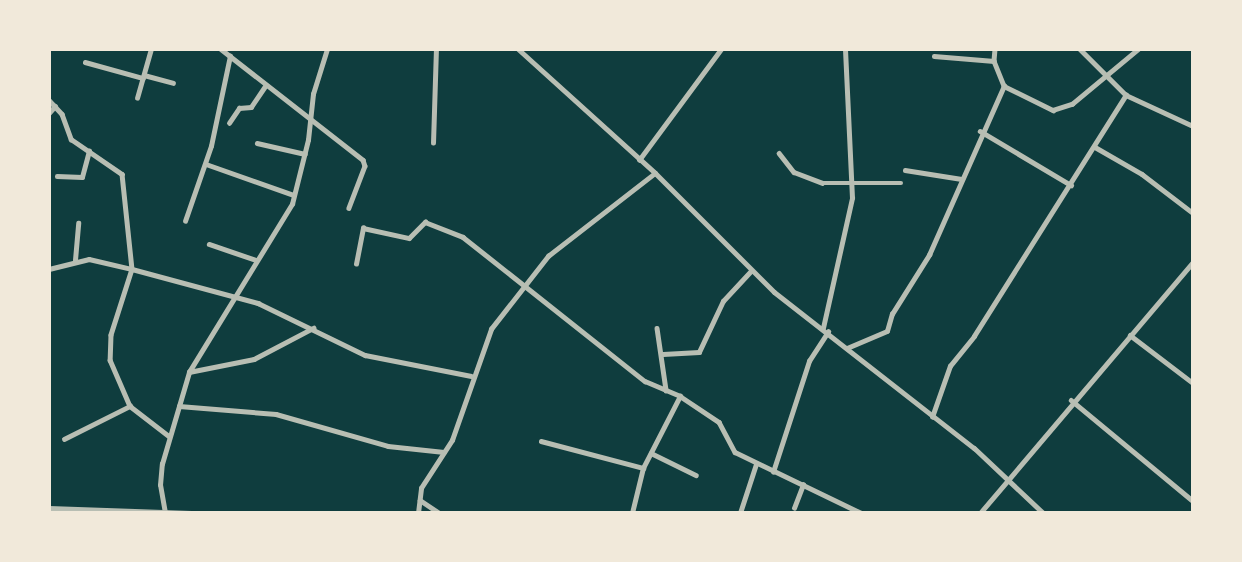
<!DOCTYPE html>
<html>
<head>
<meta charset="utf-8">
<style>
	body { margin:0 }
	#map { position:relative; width:1242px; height:562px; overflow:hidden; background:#0f3d3e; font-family:"Fira Sans Condensed",sans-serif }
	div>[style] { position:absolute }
	.minor>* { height:4.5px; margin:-2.25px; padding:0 2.25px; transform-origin:2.25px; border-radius:2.25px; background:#b8beb3 }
	.tertiary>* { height:5px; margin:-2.5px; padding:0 2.5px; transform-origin:2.5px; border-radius:2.5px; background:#b8beb3 }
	span { translate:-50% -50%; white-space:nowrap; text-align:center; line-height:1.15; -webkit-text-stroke:7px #f1e9da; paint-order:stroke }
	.frame { position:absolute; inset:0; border:51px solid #f1e9da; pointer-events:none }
</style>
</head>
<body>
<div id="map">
	<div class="minor">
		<i style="left:221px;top:49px;width:180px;rotate:38deg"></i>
		<i style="left:363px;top:160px;width:6px;rotate:72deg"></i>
		<i style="left:365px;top:166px;width:45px;rotate:110.9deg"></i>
		<i style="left:995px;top:49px;width:12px;rotate:95deg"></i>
		<i style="left:994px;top:61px;width:27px;rotate:68deg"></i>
		<i style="left:1004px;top:86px;width:55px;rotate:26.1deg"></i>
		<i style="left:1053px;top:110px;width:20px;rotate:-18deg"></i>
		<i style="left:1072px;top:104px;width:86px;rotate:-39.8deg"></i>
		<i style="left:1080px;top:49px;width:65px;rotate:45deg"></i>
		<i style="left:1126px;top:95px;width:74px;rotate:24.8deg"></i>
		<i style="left:934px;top:56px;width:60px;rotate:4.8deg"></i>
		<i style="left:85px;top:62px;width:60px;rotate:15.4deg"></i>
		<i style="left:144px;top:75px;width:30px;rotate:15deg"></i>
		<i style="left:137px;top:98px;width:51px;rotate:-74.1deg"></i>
		<i style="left:49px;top:100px;width:19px;rotate:47deg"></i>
		<i style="left:62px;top:114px;width:27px;rotate:70deg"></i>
		<i style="left:71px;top:139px;width:62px;rotate:34.5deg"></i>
		<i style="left:122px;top:174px;width:96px;rotate:84deg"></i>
		<i style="left:132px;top:269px;width:69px;rotate:107.7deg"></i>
		<i style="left:111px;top:335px;width:25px;rotate:92deg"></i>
		<i style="left:110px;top:360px;width:50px;rotate:66.5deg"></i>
		<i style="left:130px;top:406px;width:49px;rotate:37.6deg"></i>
		<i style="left:49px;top:113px;width:9px;rotate:-49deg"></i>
		<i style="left:229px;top:123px;width:18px;rotate:-56deg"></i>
		<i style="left:239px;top:108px;width:12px;rotate:-5deg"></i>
		<i style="left:251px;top:107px;width:25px;rotate:-56deg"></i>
		<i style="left:980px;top:131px;width:106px;rotate:30.7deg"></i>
		<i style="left:257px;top:143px;width:49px;rotate:12.9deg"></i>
		<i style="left:433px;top:143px;width:94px;rotate:-88.2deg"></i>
		<i style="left:1095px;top:147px;width:54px;rotate:29.9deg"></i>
		<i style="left:1142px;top:174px;width:64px;rotate:37.4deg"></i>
		<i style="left:779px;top:153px;width:24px;rotate:52deg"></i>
		<i style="left:794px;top:172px;width:30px;rotate:21deg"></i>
		<i style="left:822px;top:183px;width:79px"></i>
		<i style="left:639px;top:160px;width:138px;rotate:-53.5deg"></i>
		<i style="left:206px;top:164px;width:93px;rotate:19.4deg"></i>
		<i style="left:905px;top:170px;width:57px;rotate:9.1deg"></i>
		<i style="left:57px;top:176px;width:25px;rotate:2deg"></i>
		<i style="left:82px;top:177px;width:27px;rotate:-75deg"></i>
		<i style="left:185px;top:221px;width:79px;rotate:-70.9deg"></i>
		<i style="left:211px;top:146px;width:92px;rotate:-78.1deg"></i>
		<i style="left:209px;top:244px;width:50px;rotate:18.8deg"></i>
		<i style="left:75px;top:260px;width:37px;rotate:-85deg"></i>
		<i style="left:356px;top:264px;width:37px;rotate:-79deg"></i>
		<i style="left:363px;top:228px;width:47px;rotate:12.3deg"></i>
		<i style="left:409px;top:238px;width:23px;rotate:-45deg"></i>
		<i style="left:425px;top:222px;width:41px;rotate:21.5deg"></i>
		<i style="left:463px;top:237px;width:232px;rotate:38.4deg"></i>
		<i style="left:645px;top:381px;width:38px;rotate:23deg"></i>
		<i style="left:680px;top:396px;width:47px;rotate:33.7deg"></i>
		<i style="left:719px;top:422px;width:34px;rotate:62deg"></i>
		<i style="left:735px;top:452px;width:140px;rotate:25.8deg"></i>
		<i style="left:49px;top:269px;width:41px;rotate:-14deg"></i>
		<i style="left:89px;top:259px;width:44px;rotate:13.1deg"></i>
		<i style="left:132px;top:269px;width:131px;rotate:15.1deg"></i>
		<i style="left:258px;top:303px;width:119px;rotate:25.9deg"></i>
		<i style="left:365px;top:355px;width:108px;rotate:11.2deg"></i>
		<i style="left:657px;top:328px;width:63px;rotate:81.7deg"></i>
		<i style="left:823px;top:328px;width:133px;rotate:-77.4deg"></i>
		<i style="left:852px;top:198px;width:149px;rotate:-92.7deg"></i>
		<i style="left:1130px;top:335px;width:79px;rotate:37.3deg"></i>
		<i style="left:847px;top:348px;width:43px;rotate:-23deg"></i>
		<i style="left:887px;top:331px;width:18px;rotate:-74deg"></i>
		<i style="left:892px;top:314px;width:70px;rotate:-57.9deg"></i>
		<i style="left:929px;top:255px;width:185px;rotate:-66.1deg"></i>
		<i style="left:663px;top:354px;width:36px;rotate:-3deg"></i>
		<i style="left:699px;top:352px;width:56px;rotate:-64.8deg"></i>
		<i style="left:723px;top:301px;width:41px;rotate:-47deg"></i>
		<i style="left:189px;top:372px;width:66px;rotate:-11.3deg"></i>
		<i style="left:254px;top:359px;width:67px;rotate:-27.7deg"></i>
		<i style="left:1071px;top:400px;width:158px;rotate:39.6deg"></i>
		<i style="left:179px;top:406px;width:97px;rotate:4.7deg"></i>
		<i style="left:276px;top:414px;width:116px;rotate:15.9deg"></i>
		<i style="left:388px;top:446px;width:56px;rotate:6.1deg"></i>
		<i style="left:932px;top:417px;width:54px;rotate:-70.6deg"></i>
		<i style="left:950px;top:366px;width:38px;rotate:-51deg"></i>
		<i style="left:974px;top:336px;width:285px;rotate:-57.8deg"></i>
		<i style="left:64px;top:439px;width:74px;rotate:-26.6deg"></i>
		<i style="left:541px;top:441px;width:106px;rotate:14.8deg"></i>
		<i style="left:651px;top:453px;width:50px;rotate:26.1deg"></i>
		<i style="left:773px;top:472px;width:117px;rotate:-72deg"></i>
		<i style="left:809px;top:361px;width:35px;rotate:-57deg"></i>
		<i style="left:420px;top:500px;width:23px;rotate:34deg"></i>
		<i style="left:49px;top:508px;width:142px;rotate:2deg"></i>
		<i style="left:794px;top:508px;width:25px;rotate:-69deg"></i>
		<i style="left:165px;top:513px;width:28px;rotate:-100deg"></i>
		<i style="left:160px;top:485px;width:21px;rotate:-85deg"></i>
		<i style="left:162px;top:464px;width:96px;rotate:-73.6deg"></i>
		<i style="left:189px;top:372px;width:197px;rotate:-58.5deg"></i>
		<i style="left:292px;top:204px;width:66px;rotate:-76deg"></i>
		<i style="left:308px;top:140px;width:46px;rotate:-83.8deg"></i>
		<i style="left:313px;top:94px;width:47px;rotate:-72.7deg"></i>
		<i style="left:418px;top:513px;width:25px;rotate:-83deg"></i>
		<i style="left:421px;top:488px;width:57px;rotate:-57.1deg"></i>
		<i style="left:452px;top:440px;width:118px;rotate:-70.6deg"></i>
		<i style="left:491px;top:329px;width:93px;rotate:-52deg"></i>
		<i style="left:548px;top:256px;width:135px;rotate:-37.8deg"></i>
		<i style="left:632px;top:513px;width:46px;rotate:-76.3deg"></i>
		<i style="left:643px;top:468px;width:81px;rotate:-62.8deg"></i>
		<i style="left:740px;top:513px;width:52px;rotate:-71.9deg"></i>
	</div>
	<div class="tertiary">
		<i style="left:518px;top:49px;width:185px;rotate:42.1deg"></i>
		<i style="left:655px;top:173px;width:168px;rotate:45deg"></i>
		<i style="left:774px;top:292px;width:254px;rotate:38deg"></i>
		<i style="left:974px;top:448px;width:95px;rotate:43.3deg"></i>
		<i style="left:980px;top:513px;width:329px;rotate:-49.7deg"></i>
	</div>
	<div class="frame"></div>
</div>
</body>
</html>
